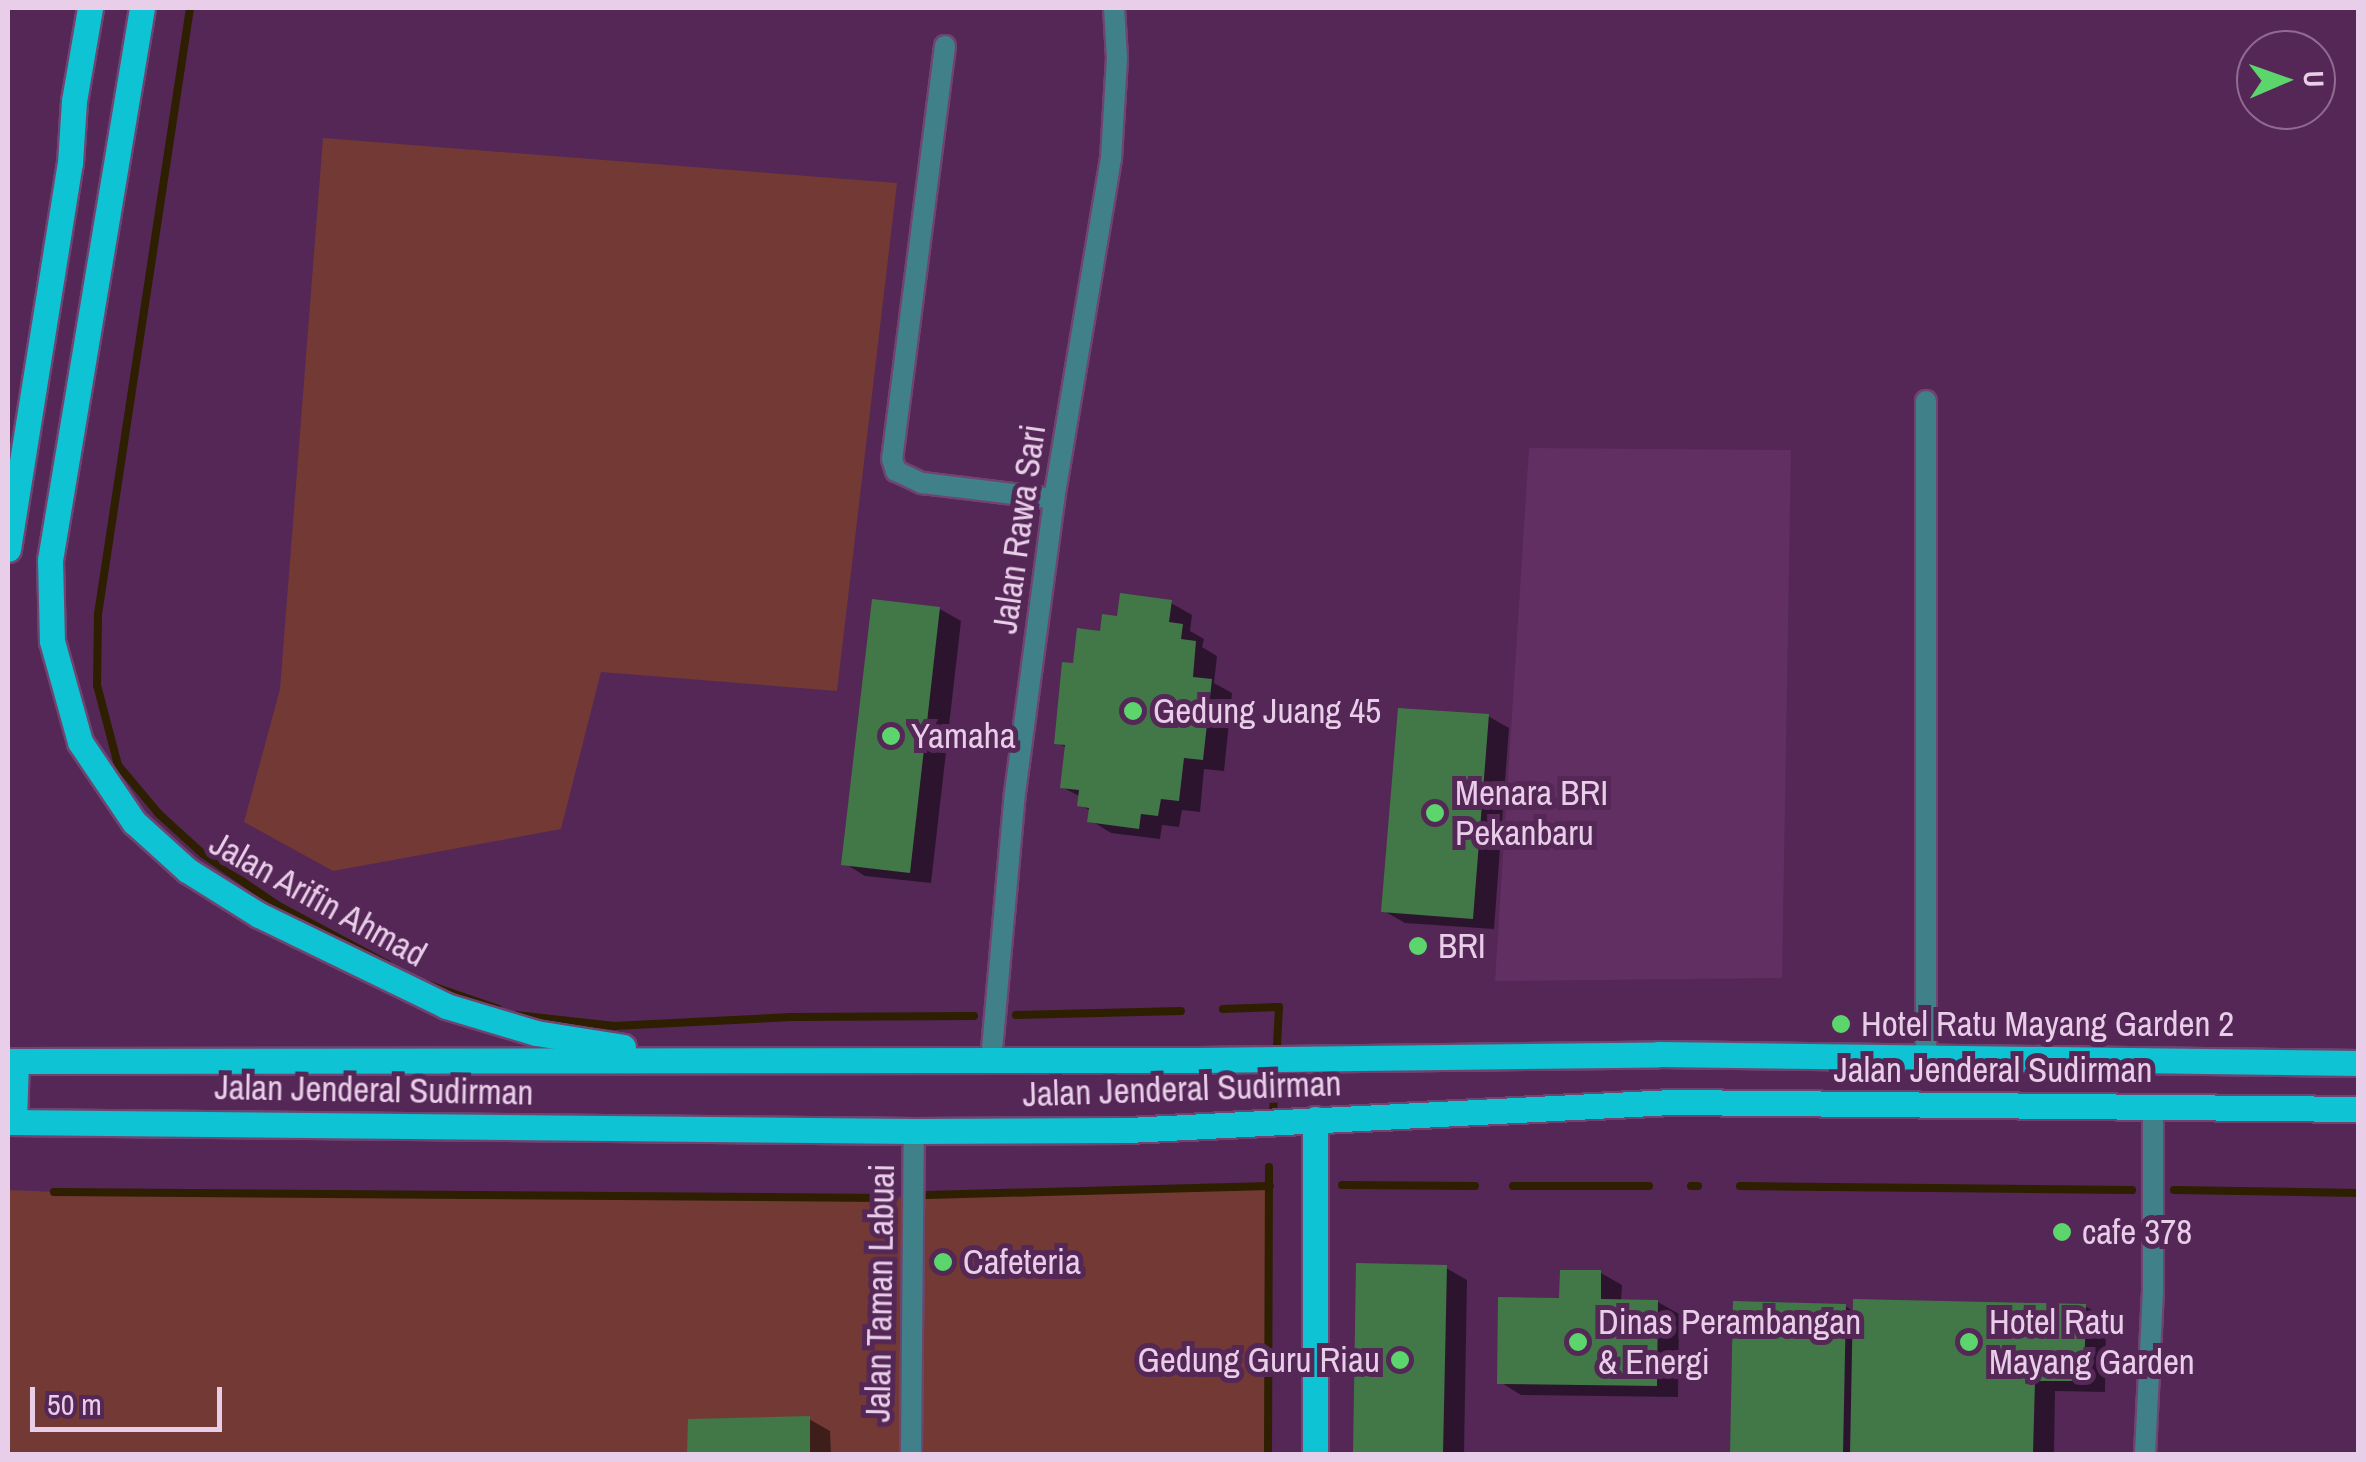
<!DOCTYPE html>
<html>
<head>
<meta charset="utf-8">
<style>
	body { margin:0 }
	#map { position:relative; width:2366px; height:1462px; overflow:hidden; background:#542756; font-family:"Archivo Narrow",sans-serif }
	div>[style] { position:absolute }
	.built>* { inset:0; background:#622f63 }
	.green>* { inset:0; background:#733934 }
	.shadow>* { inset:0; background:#0007 }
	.stream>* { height:8px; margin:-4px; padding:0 4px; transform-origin:4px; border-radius:4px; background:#2d1f00 }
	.building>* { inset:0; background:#427747 }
	.roads { filter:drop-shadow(2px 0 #6f4570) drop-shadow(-2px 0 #6f4570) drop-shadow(0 2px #6f4570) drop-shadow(0 -2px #6f4570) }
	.street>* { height:20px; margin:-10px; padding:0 10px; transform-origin:10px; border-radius:10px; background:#408189 }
	.primary>* { height:25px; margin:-12.5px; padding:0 12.5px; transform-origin:12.5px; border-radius:12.5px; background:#0dc3d4 }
	.dots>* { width:28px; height:28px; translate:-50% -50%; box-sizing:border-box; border:5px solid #542756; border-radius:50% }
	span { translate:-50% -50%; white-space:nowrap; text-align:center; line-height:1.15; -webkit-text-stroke:10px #542756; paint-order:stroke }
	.street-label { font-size:35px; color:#e9cee9 }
	.poi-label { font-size:35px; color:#e9cee9 }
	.left { translate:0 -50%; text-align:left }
	.right { translate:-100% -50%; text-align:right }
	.frame { position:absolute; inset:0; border:10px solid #e9cee9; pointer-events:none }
	.north { position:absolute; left:2236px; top:30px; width:100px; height:100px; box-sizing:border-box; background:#542756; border:2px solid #906a91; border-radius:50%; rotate:88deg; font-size:28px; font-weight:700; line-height:40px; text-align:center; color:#e9cee9 }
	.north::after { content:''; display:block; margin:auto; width:35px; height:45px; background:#5cd56d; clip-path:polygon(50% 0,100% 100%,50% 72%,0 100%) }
	.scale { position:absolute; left:30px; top:1387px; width:192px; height:45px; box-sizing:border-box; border:5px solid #e9cee9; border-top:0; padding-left:12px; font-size:30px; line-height:35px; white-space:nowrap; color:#e9cee9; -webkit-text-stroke:8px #542756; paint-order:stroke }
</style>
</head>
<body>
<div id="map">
	<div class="built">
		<i style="clip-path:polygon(1529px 448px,1791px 450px,1782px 978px,1495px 981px)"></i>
	</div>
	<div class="green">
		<i style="clip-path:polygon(323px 138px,897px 183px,837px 691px,601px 672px,561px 829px,333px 871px,244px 822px,280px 689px)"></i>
		<i style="clip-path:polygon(1270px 1186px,1268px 1454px,8px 1454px,8px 1190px,155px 1196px,874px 1198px)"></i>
	</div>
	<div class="shadow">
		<i style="clip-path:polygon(1171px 603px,1192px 615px,1190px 631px,1204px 639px,1202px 647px,1217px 656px,1214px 683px,1232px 693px,1224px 771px,1204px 769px,1200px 812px,1182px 810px,1179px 827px,1162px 825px,1160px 839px,1111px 833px,1090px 820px,1091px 811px,1080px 805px,1081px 797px,1062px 787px,1067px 748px,1056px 742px,1075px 666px,1119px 618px)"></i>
		<i style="clip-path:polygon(940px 609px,961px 621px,931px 883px,865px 876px,844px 863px)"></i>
		<i style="clip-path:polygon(1488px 716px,1509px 728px,1494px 929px,1405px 923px,1384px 911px)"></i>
		<i style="clip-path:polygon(1359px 1266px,1446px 1268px,1467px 1280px,1464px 1454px,1355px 1454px)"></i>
		<i style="clip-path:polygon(1601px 1273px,1622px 1285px,1621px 1302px,1658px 1302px,1679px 1314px,1678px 1397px,1521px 1395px,1500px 1382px,1562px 1301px)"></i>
		<i style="clip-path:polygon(1736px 1304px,1845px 1306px,1855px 1312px,2085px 1306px,2106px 1318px,2105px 1392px,2055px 1391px,2054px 1454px,1732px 1454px)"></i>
		<i style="clip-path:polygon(809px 1419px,830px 1431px,831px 1454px,689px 1454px,691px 1421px)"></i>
	</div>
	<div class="stream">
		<i style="left:190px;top:8px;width:613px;rotate:98.63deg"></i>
		<i style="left:98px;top:614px;width:71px;rotate:90.8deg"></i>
		<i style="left:97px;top:685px;width:83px;rotate:75.3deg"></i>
		<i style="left:118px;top:765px;width:64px;rotate:50.1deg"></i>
		<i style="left:159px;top:814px;width:59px;rotate:42.3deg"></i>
		<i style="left:203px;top:854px;width:90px;rotate:34.6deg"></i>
		<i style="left:277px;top:905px;width:125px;rotate:28.2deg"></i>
		<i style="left:426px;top:984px;width:76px;rotate:19.1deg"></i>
		<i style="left:1223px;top:1009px;width:56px;rotate:-2deg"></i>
		<i style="left:1279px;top:1007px;width:37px;rotate:93deg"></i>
		<i style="left:516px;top:1015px;width:99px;rotate:6.4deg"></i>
		<i style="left:614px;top:1026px;width:177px;rotate:-2.9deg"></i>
		<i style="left:791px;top:1017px;width:183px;rotate:-0.3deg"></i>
		<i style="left:1016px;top:1015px;width:165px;rotate:-1.4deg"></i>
		<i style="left:1273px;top:1115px;width:40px;rotate:-87.1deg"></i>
		<i style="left:1342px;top:1185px;width:133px;rotate:0.4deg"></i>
		<i style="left:1513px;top:1186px;width:136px"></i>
		<i style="left:1691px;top:1186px;width:7px"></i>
		<i style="left:1740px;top:1186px;width:392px;rotate:0.6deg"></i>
		<i style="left:2174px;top:1190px;width:184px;rotate:0.9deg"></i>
		<i style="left:54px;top:1192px;width:830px;rotate:0.41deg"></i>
		<i style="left:926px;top:1195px;width:344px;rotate:-1.5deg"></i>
		<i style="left:1268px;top:1454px;width:287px;rotate:-89.8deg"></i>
	</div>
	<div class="building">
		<i style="clip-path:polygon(1120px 593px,1172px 600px,1169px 622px,1183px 624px,1181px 639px,1196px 641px,1193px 677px,1212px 679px,1203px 760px,1184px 758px,1179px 801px,1161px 799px,1158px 816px,1141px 814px,1139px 829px,1087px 822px,1089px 808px,1077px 806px,1079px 790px,1060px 788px,1065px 745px,1054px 744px,1062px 662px,1073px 663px,1077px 628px,1100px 631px,1102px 614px,1117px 616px)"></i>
		<i style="clip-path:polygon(872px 599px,940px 607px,910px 873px,841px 865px)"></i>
		<i style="clip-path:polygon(1398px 708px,1489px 714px,1473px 919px,1381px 912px)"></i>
		<i style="clip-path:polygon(1356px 1263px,1447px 1265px,1443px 1454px,1353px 1454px)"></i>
		<i style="clip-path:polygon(1560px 1270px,1601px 1270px,1601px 1299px,1658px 1300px,1657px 1386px,1497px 1384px,1498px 1297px,1559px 1298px)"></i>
		<i style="clip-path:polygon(1853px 1299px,2086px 1304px,2084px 1381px,2035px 1381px,2033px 1454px,1850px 1454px)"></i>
		<i style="clip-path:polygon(1733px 1301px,1846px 1304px,1843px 1454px,1730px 1454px)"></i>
		<i style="clip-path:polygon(810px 1416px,810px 1454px,687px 1454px,688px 1419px)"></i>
	</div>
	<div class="roads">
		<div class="street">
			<i style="left:945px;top:46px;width:416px;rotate:97.3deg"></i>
			<i style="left:892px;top:459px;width:13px;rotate:72deg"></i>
			<i style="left:896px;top:471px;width:29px;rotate:25deg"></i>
			<i style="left:922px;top:483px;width:133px;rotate:6.9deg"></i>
			<i style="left:1926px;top:1059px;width:658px;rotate:-90deg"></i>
			<i style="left:991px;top:1061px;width:269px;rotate:-84.9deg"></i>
			<i style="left:1015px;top:793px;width:297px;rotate:-82.4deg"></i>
			<i style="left:1054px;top:499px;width:345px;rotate:-80.5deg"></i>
			<i style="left:1111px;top:159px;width:101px;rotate:-86.6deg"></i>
			<i style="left:1117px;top:58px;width:50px;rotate:-93.4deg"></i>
			<i style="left:911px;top:1454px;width:323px;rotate:-89.5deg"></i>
			<i style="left:2145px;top:1454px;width:163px;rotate:-87.2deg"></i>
			<i style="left:2153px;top:1291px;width:185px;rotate:-90deg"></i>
		</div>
		<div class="primary">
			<i style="left:142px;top:8px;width:560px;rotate:99.46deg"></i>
			<i style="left:50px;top:560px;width:81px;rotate:88.6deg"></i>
			<i style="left:52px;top:641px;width:105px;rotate:74.5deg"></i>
			<i style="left:80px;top:742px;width:97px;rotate:56deg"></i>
			<i style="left:134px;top:822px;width:72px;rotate:42.2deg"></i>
			<i style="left:187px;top:870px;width:85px;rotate:32deg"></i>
			<i style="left:259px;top:915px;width:208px;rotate:25.9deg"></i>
			<i style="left:446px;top:1006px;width:94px;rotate:16.7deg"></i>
			<i style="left:536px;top:1033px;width:88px;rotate:9.1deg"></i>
			<i style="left:8px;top:549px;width:391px;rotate:-80.9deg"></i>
			<i style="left:70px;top:163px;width:62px;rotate:-86.3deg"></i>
			<i style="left:74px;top:101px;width:94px;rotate:-80.2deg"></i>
			<i style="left:8px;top:1061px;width:1190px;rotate:-0.05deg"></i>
			<i style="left:1198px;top:1060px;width:460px;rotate:-0.7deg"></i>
			<i style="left:1658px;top:1054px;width:700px;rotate:0.74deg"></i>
			<i style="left:14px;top:1121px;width:60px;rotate:-88.1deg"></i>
			<i style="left:8px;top:1122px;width:906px;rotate:0.57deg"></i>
			<i style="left:914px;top:1131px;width:214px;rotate:-0.3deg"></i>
			<i style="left:1128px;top:1130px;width:544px;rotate:-2.95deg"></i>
			<i style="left:1671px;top:1102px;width:687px;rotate:0.58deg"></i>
			<i style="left:1315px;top:1454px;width:335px;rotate:-90deg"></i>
		</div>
	</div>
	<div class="dots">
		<i style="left:1133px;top:711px;background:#5cd56d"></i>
		<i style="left:891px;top:736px;background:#5cd56d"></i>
		<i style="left:1435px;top:813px;background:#5cd56d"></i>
		<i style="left:1418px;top:946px;background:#5cd56d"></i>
		<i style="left:1841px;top:1024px;background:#5cd56d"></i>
		<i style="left:2062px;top:1232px;background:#5cd56d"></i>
		<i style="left:943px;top:1262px;background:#5cd56d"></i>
		<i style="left:1578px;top:1342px;background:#5cd56d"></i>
		<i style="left:1969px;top:1342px;background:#5cd56d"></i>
		<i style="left:1400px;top:1360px;background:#5cd56d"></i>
	</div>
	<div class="street-label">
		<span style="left:1019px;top:529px;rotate:-82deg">Jalan Rawa Sari</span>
		<span style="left:318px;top:899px;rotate:29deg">Jalan Arifin Ahmad</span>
		<span style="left:1993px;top:1070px">Jalan Jenderal Sudirman</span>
		<span style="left:1182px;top:1089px;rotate:-2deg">Jalan Jenderal Sudirman</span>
		<span style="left:374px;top:1090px;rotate:1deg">Jalan Jenderal Sudirman</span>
		<span style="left:880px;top:1293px;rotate:-89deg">Jalan Taman Labuai</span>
	</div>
	<div class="poi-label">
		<span class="left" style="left:1153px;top:711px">Gedung Juang 45</span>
		<span class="left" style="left:911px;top:736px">Yamaha</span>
		<span class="left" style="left:1455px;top:813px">Menara BRI<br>Pekanbaru</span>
		<span class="left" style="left:1438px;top:946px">BRI</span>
		<span class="left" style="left:1861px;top:1024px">Hotel Ratu Mayang Garden 2</span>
		<span class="left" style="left:2082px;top:1232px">cafe 378</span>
		<span class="left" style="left:963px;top:1262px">Cafeteria</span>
		<span class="left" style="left:1598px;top:1342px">Dinas Perambangan<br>&amp; Energi</span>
		<span class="left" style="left:1989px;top:1342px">Hotel Ratu<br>Mayang Garden</span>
		<span class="right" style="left:1380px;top:1360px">Gedung Guru Riau</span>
	</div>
	<div class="frame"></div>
	<div class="north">U</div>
	<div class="scale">50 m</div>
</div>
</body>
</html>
